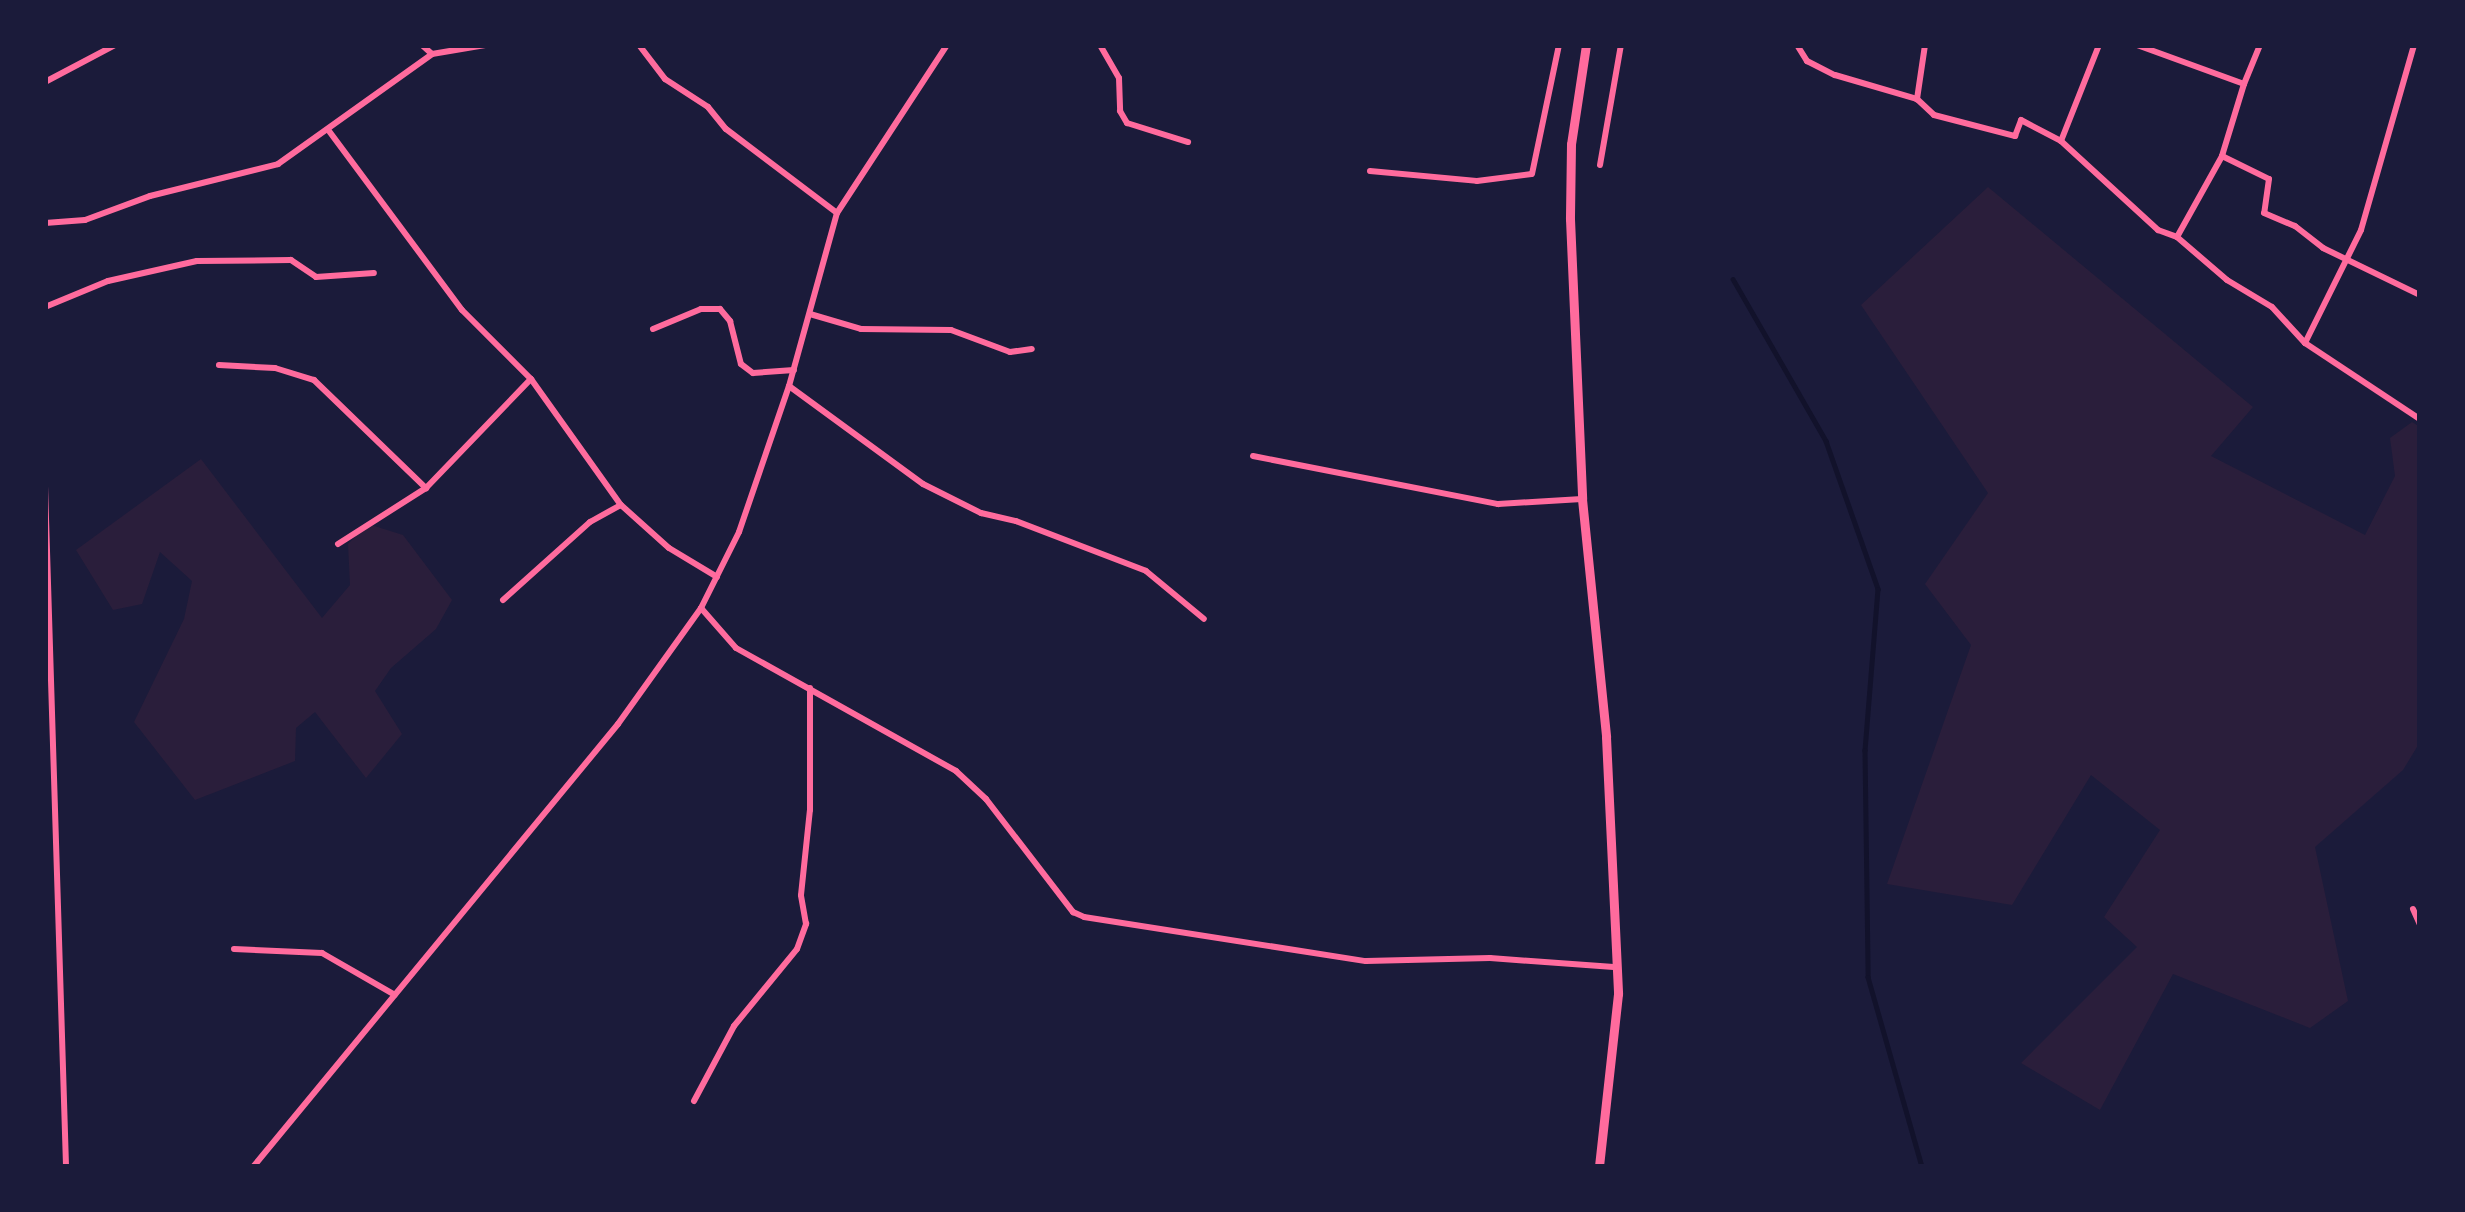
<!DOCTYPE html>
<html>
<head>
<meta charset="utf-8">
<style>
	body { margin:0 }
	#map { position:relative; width:2465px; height:1212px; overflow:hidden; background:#1b1b3a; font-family:"Source Sans 3",sans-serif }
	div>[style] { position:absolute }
	.green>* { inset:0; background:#2a1e3b }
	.stream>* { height:4.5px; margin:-2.25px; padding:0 2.25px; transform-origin:2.25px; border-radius:2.25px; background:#12122b }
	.minor>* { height:6px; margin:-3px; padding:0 3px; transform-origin:3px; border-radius:3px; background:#ff6b9d }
	.secondary>* { height:9px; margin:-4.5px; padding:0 4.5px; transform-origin:4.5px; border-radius:4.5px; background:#ff6b9d }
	span { translate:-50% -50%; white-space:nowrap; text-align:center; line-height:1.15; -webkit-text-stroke:12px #1b1b3a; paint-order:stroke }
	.frame { position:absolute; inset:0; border:48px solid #1b1b3a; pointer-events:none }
</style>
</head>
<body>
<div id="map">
	<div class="green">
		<i style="clip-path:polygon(1988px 187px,2253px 407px,2211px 456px,2365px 535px,2395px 476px,2390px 438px,2412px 422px,2420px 427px,2420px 742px,2403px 770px,2315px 847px,2348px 1001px,2310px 1028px,2173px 974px,2100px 1110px,2021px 1063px,2137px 947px,2104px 917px,2160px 830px,2091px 775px,2012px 905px,1887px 884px,1971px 645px,1925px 584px,1988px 493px,1861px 305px)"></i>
		<i style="clip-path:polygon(201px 459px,322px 618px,350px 585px,348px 544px,368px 524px,403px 535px,452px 600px,436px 629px,391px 668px,375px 691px,402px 734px,366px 778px,315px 712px,296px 728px,295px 761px,195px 800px,134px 722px,184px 619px,192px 581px,160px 552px,142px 604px,113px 610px,76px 550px)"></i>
	</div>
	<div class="stream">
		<i style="left:1733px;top:279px;width:187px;rotate:60.1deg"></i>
		<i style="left:1826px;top:441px;width:157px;rotate:70.6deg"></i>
		<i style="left:1878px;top:589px;width:162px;rotate:94.6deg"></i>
		<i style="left:1865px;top:750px;width:227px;rotate:89.2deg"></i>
		<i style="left:1868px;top:977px;width:198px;rotate:74.1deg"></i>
	</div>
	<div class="minor">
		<i style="left:422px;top:45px;width:13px;rotate:42deg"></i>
		<i style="left:639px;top:45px;width:43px;rotate:52.6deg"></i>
		<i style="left:665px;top:79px;width:51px;rotate:33.1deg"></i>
		<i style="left:708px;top:107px;width:28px;rotate:51deg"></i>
		<i style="left:726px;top:129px;width:139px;rotate:37.1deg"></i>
		<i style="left:1100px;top:45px;width:38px;rotate:60deg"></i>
		<i style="left:1119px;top:78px;width:33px;rotate:88deg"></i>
		<i style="left:1120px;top:111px;width:14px;rotate:60deg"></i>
		<i style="left:1127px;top:123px;width:64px;rotate:17.3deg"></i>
		<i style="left:1797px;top:45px;width:19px;rotate:58deg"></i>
		<i style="left:1807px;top:61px;width:31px;rotate:27deg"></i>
		<i style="left:1835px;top:75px;width:85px;rotate:16.3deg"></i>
		<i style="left:1925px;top:45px;width:55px;rotate:98.4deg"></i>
		<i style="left:1917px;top:99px;width:23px;rotate:43deg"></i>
		<i style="left:1934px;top:115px;width:84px;rotate:14.5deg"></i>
		<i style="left:2015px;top:136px;width:17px;rotate:-69deg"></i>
		<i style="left:2021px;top:120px;width:45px;rotate:27.7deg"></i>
		<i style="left:2061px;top:141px;width:132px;rotate:42.5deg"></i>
		<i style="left:2158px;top:230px;width:20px;rotate:20deg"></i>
		<i style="left:2177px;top:237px;width:66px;rotate:40.7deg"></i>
		<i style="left:2227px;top:280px;width:52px;rotate:31deg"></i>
		<i style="left:2272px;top:307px;width:49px;rotate:47.5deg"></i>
		<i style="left:2305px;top:343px;width:138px;rotate:33.5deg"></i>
		<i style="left:2137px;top:45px;width:114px;rotate:20deg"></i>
		<i style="left:2244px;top:84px;width:75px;rotate:107deg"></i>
		<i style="left:2222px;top:156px;width:52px;rotate:26.1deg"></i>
		<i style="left:2269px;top:179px;width:34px;rotate:98deg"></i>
		<i style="left:2264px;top:213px;width:34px;rotate:23deg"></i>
		<i style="left:2295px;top:226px;width:36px;rotate:38deg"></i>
		<i style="left:2323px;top:248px;width:108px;rotate:25.9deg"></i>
		<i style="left:45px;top:82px;width:79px;rotate:-27.9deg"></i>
		<i style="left:2244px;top:84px;width:42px;rotate:-67.7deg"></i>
		<i style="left:329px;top:131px;width:223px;rotate:53.4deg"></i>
		<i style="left:462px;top:310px;width:98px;rotate:45deg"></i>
		<i style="left:531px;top:379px;width:155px;rotate:54.5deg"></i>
		<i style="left:621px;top:505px;width:64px;rotate:41.9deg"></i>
		<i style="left:669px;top:548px;width:56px;rotate:31.1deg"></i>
		<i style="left:2061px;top:141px;width:103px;rotate:-68.4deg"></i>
		<i style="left:1600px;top:165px;width:122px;rotate:-80.1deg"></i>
		<i style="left:1370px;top:171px;width:107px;rotate:5.3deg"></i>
		<i style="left:1477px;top:181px;width:55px;rotate:-7.3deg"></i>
		<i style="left:1532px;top:174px;width:132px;rotate:-78.2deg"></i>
		<i style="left:45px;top:223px;width:40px;rotate:-4.3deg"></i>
		<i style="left:85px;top:220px;width:69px;rotate:-20.3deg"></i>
		<i style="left:150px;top:196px;width:132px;rotate:-14deg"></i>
		<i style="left:278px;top:164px;width:189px;rotate:-35.5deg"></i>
		<i style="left:432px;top:54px;width:54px;rotate:-9.6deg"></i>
		<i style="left:2177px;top:237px;width:93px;rotate:-60.9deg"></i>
		<i style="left:45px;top:307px;width:68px;rotate:-22.4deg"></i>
		<i style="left:108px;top:281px;width:91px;rotate:-12.7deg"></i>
		<i style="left:197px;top:261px;width:94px;rotate:-0.6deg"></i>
		<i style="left:291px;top:260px;width:30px;rotate:34deg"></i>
		<i style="left:316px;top:277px;width:58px;rotate:-3.9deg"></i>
		<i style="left:810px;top:314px;width:53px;rotate:16.4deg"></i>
		<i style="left:861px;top:329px;width:90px;rotate:0.6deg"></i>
		<i style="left:951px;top:330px;width:63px;rotate:20.4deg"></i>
		<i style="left:1010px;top:352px;width:22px;rotate:-8deg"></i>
		<i style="left:653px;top:329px;width:52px;rotate:-22.6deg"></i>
		<i style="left:701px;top:309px;width:19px"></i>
		<i style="left:720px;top:309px;width:16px;rotate:50deg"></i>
		<i style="left:730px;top:321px;width:44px;rotate:75.7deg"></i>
		<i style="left:741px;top:364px;width:15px;rotate:37deg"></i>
		<i style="left:753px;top:373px;width:41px;rotate:-4.2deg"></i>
		<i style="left:2305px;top:343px;width:126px;rotate:-63.6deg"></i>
		<i style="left:2361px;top:230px;width:192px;rotate:-74deg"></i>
		<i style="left:219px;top:365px;width:56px;rotate:3.1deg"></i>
		<i style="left:275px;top:368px;width:41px;rotate:17.1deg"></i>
		<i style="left:314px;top:380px;width:156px;rotate:44deg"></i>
		<i style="left:789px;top:386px;width:166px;rotate:36.2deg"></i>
		<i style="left:923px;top:484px;width:65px;rotate:26.6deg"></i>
		<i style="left:981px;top:513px;width:36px;rotate:13deg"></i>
		<i style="left:1016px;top:521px;width:139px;rotate:21deg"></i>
		<i style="left:1146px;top:571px;width:75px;rotate:39.6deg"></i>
		<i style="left:1253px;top:456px;width:250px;rotate:11.1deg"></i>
		<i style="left:1498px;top:504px;width:84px;rotate:-3.4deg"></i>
		<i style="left:45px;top:486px;width:681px;rotate:88.23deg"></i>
		<i style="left:338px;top:544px;width:104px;rotate:-32.5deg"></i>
		<i style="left:426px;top:488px;width:151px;rotate:-46.1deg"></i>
		<i style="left:503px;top:600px;width:117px;rotate:-41.9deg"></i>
		<i style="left:590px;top:522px;width:35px;rotate:-29deg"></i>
		<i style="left:701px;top:608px;width:53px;rotate:48.8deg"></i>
		<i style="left:736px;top:648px;width:252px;rotate:29.2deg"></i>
		<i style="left:956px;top:771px;width:41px;rotate:43deg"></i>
		<i style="left:986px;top:799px;width:143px;rotate:52.4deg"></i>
		<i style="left:1073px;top:912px;width:12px;rotate:24deg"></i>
		<i style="left:1084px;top:917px;width:285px;rotate:8.9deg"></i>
		<i style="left:1366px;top:961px;width:124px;rotate:-1.4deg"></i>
		<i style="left:1490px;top:958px;width:124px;rotate:4.2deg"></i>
		<i style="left:2413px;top:909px;width:17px;rotate:66deg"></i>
		<i style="left:234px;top:949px;width:88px;rotate:2.6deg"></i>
		<i style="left:322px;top:953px;width:84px;rotate:29.9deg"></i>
		<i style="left:694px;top:1101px;width:85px;rotate:-61.9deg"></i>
		<i style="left:734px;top:1026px;width:99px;rotate:-50.7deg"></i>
		<i style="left:797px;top:949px;width:27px;rotate:-70deg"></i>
		<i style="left:806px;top:924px;width:29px;rotate:-100deg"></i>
		<i style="left:801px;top:895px;width:85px;rotate:-84deg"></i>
		<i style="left:810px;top:810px;width:122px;rotate:-90deg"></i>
		<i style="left:253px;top:1167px;width:574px;rotate:-50.51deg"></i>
		<i style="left:618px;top:724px;width:143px;rotate:-54.4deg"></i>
		<i style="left:701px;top:608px;width:85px;rotate:-63.4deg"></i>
		<i style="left:739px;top:532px;width:154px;rotate:-71.1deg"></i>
		<i style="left:789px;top:386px;width:180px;rotate:-74.5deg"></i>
		<i style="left:837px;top:213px;width:201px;rotate:-56.8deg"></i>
	</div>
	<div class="secondary">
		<i style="left:1586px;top:45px;width:100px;rotate:98.6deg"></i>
		<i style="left:1571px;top:144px;width:75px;rotate:90.8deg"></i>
		<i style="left:1570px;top:219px;width:280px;rotate:87.5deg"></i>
		<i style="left:1582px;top:499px;width:239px;rotate:84.2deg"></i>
		<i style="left:1606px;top:737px;width:257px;rotate:87.3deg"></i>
		<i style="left:1618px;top:994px;width:174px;rotate:96.3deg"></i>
	</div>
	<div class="frame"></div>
</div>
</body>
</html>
